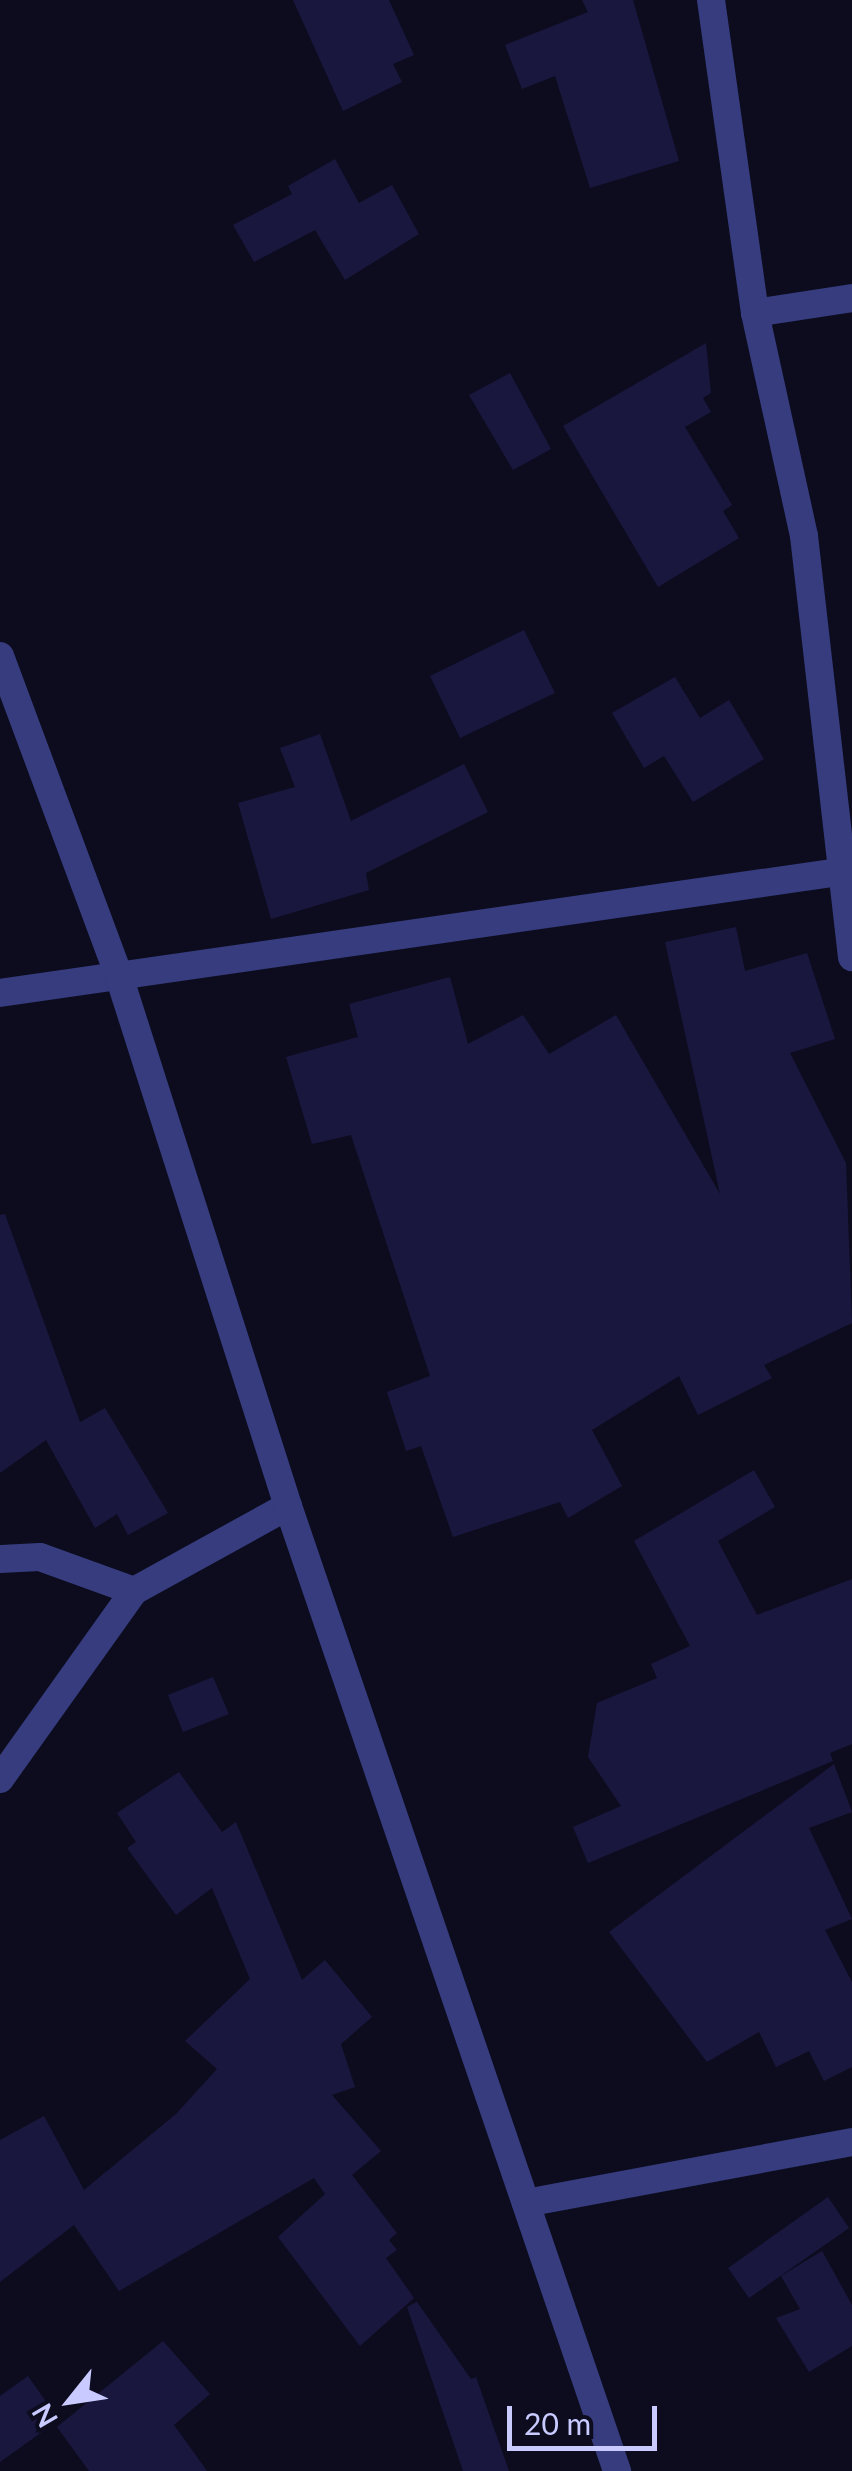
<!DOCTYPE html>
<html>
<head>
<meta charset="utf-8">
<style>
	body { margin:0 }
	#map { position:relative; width:852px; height:2471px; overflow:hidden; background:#0c0c1e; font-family:Lato,sans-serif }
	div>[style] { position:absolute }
	.building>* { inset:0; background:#1a173f }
	.minor>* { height:28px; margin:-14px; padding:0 14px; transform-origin:14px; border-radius:14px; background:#363c7e }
	.tertiary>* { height:28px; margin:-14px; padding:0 14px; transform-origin:14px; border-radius:14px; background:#363c7e }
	span { translate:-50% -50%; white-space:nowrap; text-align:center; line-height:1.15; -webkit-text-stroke:9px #0c0c1e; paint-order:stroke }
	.north { position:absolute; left:20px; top:2351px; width:100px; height:100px; -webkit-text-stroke:8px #0c0c1e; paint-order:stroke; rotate:240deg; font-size:28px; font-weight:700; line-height:40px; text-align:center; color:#c9caff }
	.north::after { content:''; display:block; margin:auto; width:35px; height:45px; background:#c9caff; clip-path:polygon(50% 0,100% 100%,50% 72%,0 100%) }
	.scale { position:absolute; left:507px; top:2406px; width:150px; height:45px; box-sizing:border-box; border:5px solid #c9caff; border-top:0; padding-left:12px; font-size:30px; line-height:35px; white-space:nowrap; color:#c9caff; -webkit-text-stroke:8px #0c0c1e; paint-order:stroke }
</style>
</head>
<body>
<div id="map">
	<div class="building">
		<i style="clip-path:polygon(293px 0,389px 0,414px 55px,393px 64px,402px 82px,343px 111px)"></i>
		<i style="clip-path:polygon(582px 0,633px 0,679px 161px,590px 188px,555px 76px,522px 89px,505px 45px,588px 12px)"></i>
		<i style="clip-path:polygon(335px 159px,359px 203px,392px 185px,419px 234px,345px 280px,315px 230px,254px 262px,233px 225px,292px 194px,288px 186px)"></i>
		<i style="clip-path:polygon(706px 343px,711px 393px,703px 398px,711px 412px,685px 427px,732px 505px,723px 511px,739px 538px,658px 587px,563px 426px)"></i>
		<i style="clip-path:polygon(510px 373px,551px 449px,513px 470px,469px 395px)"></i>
		<i style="clip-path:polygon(524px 630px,555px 693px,460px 738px,430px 676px)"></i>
		<i style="clip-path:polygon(675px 677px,700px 718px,729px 700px,764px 759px,693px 802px,664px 756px,644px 768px,612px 713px)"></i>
		<i style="clip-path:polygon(320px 734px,351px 821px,464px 764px,488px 812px,366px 873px,369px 890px,271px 919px,238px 803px,295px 787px,280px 748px)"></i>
		<i style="clip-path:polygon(736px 927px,745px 971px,807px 953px,835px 1039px,790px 1053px,846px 1163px,852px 1323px,764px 1365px,772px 1378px,698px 1415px,679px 1376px,592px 1430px,622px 1486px,568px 1518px,560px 1502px,453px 1537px,421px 1446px,406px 1451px,387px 1392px,430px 1376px,351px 1135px,312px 1144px,286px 1057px,358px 1037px,349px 1004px,450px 977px,468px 1044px,523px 1015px,549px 1054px,616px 1015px,720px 1194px,665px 942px)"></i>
		<i style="clip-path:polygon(5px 1214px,80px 1422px,105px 1408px,168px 1513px,128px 1535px,117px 1514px,95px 1528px,46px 1440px,0 1473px,0 1215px)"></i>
		<i style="clip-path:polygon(754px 1470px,775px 1507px,718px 1541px,757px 1615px,852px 1579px,852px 1744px,830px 1753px,833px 1761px,588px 1863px,573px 1827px,621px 1806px,588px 1757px,597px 1703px,657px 1678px,651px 1664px,690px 1646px,634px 1541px)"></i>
		<i style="clip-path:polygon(213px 1677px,229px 1714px,183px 1732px,168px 1695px)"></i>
		<i style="clip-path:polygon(834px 1764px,852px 1812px,809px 1828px,852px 1919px,825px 1930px,852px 1982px,852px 2067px,824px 2081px,809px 2051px,776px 2067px,759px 2032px,707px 2062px,609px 1932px)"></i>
		<i style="clip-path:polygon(179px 1772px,222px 1832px,236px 1822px,302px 1980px,325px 1960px,372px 2017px,341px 2044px,355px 2087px,332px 2095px,381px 2151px,352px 2175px,397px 2233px,389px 2240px,397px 2250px,386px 2258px,414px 2298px,360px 2346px,278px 2237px,325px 2194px,314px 2178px,119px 2291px,74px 2225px,0 2282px,0 2140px,44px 2116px,84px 2190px,176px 2114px,217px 2069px,185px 2041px,250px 1979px,212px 1888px,176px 1915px,127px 1848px,136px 1842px,117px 1813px)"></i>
		<i style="clip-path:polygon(828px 2197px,849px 2228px,749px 2298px,728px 2268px)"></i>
		<i style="clip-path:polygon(822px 2251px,852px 2305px,852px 2346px,809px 2372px,776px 2318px,800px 2309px,781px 2276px)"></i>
		<i style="clip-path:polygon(417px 2302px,471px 2379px,476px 2377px,509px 2471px,463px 2471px,407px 2307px)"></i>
		<i style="clip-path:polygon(163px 2341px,210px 2394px,174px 2425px,207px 2471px,89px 2471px,57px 2427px)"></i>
		<i style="clip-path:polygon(28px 2376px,59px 2420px,0 2462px,0 2396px)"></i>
	</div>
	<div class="minor">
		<i style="left:711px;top:0;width:316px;rotate:82deg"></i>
		<i style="left:755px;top:313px;width:228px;rotate:77.6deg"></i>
		<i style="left:804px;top:536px;width:424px;rotate:83.5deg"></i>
		<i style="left:755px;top:313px;width:98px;rotate:-8.8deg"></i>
		<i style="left:0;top:993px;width:861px;rotate:-8.21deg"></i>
		<i style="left:0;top:1559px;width:40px;rotate:-2.9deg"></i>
		<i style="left:40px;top:1557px;width:100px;rotate:19.9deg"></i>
		<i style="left:134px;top:1591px;width:176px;rotate:-28.9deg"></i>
		<i style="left:0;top:1779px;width:231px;rotate:-54.5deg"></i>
		<i style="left:526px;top:2203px;width:332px;rotate:-10.6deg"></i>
	</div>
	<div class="tertiary">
		<i style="left:0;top:656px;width:341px;rotate:69.6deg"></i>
		<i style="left:119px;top:976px;width:556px;rotate:72.31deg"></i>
		<i style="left:288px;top:1506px;width:1020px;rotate:71.17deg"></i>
	</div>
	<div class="north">N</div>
	<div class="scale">20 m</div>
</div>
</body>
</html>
